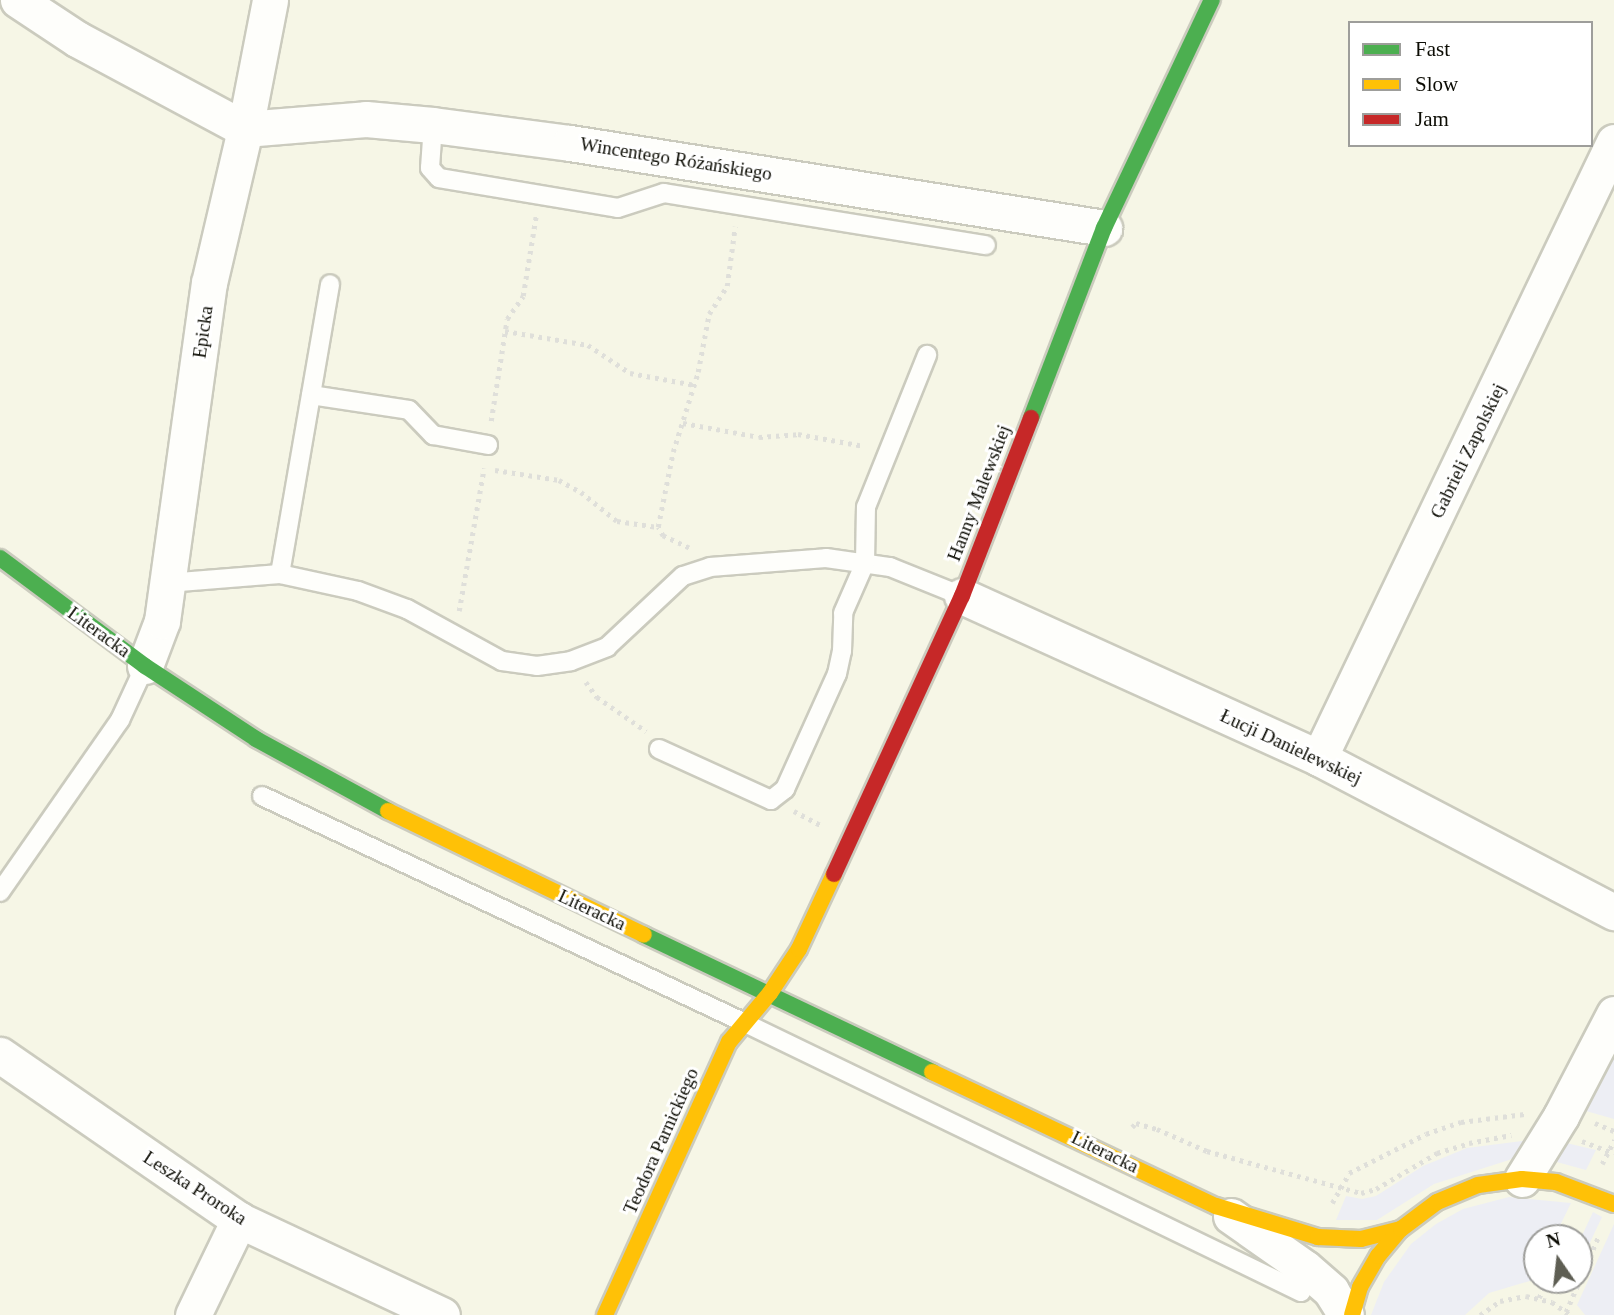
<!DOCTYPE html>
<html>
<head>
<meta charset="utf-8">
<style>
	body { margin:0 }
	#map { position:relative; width:1614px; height:1315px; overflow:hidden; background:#f6f6e6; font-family:Georgia,serif }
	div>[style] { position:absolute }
	.green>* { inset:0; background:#edeef4 }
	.path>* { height:4.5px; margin-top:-2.25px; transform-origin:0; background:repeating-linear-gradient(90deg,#dfdfda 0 3.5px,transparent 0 8.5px) }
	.roads { filter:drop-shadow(2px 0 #cbcbbe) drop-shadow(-2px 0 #cbcbbe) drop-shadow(0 2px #cbcbbe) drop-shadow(0 -2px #cbcbbe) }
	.lane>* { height:18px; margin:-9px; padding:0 9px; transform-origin:9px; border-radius:9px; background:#fefefb }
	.street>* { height:35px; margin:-17.5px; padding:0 17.5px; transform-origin:17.5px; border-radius:17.5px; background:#fefefb }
	.fast>* { height:16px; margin:-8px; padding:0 8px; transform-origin:8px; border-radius:8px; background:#4caf50 }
	.slow>* { height:16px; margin:-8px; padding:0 8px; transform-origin:8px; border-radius:8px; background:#ffc107 }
	.jam>* { height:16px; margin:-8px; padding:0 8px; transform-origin:8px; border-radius:8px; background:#c62828 }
	span { translate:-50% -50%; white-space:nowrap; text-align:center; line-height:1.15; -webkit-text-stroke:6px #fff; paint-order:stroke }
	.street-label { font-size:19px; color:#0c0c04 }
	.legend { position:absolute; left:1348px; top:21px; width:245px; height:126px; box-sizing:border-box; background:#fff; border:2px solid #9e9e9b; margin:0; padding:9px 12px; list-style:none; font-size:21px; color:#0c0c04 }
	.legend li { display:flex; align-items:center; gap:14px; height:35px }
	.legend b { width:35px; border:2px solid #9e9e9b }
	.north { position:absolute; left:1523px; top:1224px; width:70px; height:70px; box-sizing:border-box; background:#fff; border:2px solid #9e9e9b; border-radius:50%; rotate:346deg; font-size:19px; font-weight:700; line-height:28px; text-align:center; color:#0c0c04 }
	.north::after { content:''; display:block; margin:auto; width:24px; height:32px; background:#5e5e53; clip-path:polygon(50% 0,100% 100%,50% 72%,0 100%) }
</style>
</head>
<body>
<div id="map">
	<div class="green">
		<i style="clip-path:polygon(1614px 1049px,1614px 1119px,1579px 1109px)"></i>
		<i style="clip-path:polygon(1530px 1140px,1518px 1155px,1509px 1160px,1434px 1184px,1377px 1220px,1336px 1220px,1346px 1196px,1362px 1199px,1376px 1196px,1423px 1166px,1467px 1148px)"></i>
		<i style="clip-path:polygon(1562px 1142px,1596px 1150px,1586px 1170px,1553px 1161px)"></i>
		<i style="clip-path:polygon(1509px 1197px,1571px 1203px,1554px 1238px,1537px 1238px,1537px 1275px,1533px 1280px,1489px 1293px,1465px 1315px,1371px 1315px,1384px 1282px,1411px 1244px,1436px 1224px,1463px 1209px)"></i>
		<i style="clip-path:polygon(1593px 1212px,1602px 1217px,1579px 1266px,1579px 1242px)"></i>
		<i style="clip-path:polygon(1614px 1224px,1614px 1315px,1585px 1315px,1577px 1305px)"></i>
	</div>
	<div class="path">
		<i style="left:505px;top:331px;width:84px;rotate:9.6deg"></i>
		<i style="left:588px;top:345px;width:50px;rotate:33.7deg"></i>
		<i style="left:630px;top:373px;width:66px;rotate:10.5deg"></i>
		<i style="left:491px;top:421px;width:103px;rotate:-81.1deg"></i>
		<i style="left:507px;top:319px;width:28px;rotate:-55deg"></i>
		<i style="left:523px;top:296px;width:81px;rotate:-80.8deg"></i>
		<i style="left:683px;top:423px;width:77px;rotate:10.4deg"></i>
		<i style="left:759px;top:437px;width:39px;rotate:-4deg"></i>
		<i style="left:798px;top:434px;width:67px;rotate:10.3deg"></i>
		<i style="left:495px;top:470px;width:65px;rotate:8.9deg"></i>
		<i style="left:559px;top:480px;width:25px;rotate:29deg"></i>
		<i style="left:581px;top:492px;width:46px;rotate:38.9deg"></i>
		<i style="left:617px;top:521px;width:41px;rotate:8.3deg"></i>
		<i style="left:689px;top:548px;width:29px;rotate:-155deg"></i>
		<i style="left:663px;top:536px;width:10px;rotate:-119deg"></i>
		<i style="left:658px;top:527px;width:76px;rotate:-78.7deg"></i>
		<i style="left:673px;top:452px;width:84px;rotate:-72.6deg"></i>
		<i style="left:698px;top:372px;width:59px;rotate:-79.3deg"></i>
		<i style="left:709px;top:314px;width:33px;rotate:-57deg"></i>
		<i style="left:727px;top:286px;width:60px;rotate:-82.3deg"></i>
		<i style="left:459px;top:611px;width:145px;rotate:-80.1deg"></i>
		<i style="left:586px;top:682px;width:19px;rotate:54deg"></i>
		<i style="left:597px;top:697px;width:60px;rotate:34.8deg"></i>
		<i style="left:794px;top:811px;width:30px;rotate:28deg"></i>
		<i style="left:1595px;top:1123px;width:21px;rotate:23deg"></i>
		<i style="left:1132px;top:1127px;width:6px;rotate:-45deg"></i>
		<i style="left:1136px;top:1123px;width:22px;rotate:16deg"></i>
		<i style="left:1157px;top:1129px;width:55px;rotate:23.7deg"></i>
		<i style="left:1207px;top:1151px;width:160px;rotate:15.3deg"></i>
		<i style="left:1361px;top:1193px;width:16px;rotate:-15deg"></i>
		<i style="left:1376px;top:1189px;width:71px;rotate:-30.5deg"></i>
		<i style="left:1437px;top:1153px;width:34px;rotate:-17deg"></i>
		<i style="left:1469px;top:1143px;width:43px;rotate:-10.8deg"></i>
		<i style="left:1582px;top:1141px;width:34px;rotate:21deg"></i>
		<i style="left:1602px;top:1164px;width:27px;rotate:-63deg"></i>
		<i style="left:1332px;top:1203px;width:34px;rotate:-60deg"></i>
		<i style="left:1349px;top:1173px;width:86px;rotate:-26.9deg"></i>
		<i style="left:1426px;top:1134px;width:37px;rotate:-19deg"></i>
		<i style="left:1461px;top:1122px;width:64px;rotate:-7.1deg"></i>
		<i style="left:1567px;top:1238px;width:13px;rotate:-63deg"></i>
		<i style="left:1539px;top:1298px;width:20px;rotate:-66deg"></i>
		<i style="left:1566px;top:1312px;width:84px;rotate:-66.8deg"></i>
		<i style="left:1480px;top:1315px;width:24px;rotate:-35deg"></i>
		<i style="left:1500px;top:1301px;width:26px;rotate:-11deg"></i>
		<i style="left:1526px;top:1296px;width:27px;rotate:13deg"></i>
		<i style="left:1552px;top:1302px;width:22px;rotate:36deg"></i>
	</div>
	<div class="roads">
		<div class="lane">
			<i style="left:433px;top:125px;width:43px;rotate:94deg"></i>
			<i style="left:430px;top:168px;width:13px;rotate:48deg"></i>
			<i style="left:439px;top:178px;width:181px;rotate:9.5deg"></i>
			<i style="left:618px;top:208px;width:48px;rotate:-18.1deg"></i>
			<i style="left:664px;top:193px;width:326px;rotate:9.2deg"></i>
			<i style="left:311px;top:395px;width:99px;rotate:8.7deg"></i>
			<i style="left:409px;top:410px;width:35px;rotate:46deg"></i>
			<i style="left:433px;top:435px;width:56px;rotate:10.3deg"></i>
			<i style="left:280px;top:574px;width:294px;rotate:-80.2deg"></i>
			<i style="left:167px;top:583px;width:113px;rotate:-4.6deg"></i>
			<i style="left:280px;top:574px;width:80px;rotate:12.3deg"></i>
			<i style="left:358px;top:591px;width:52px;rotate:20.2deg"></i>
			<i style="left:407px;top:609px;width:108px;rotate:28.7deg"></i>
			<i style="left:502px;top:661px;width:35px;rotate:8deg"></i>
			<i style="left:537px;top:666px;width:34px;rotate:-8deg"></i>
			<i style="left:571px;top:661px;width:39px;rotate:-21deg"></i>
			<i style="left:607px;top:647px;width:104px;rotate:-43.1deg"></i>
			<i style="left:683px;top:576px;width:28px;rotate:-18deg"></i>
			<i style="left:710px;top:567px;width:116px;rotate:-4.4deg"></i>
			<i style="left:826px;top:558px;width:65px;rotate:8deg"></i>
			<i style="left:890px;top:567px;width:78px;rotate:21.9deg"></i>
			<i style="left:659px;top:749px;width:123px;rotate:24.5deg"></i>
			<i style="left:771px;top:800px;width:18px;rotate:-38deg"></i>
			<i style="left:785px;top:789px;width:126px;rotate:-65.7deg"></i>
			<i style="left:837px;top:674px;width:24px;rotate:-78deg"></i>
			<i style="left:842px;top:651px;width:38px;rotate:-88deg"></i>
			<i style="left:843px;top:613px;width:55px;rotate:-66.3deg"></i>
			<i style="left:865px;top:563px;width:56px;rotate:-89deg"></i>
			<i style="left:866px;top:507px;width:164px;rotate:-68.1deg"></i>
			<i style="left:262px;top:796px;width:531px;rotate:25.17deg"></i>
			<i style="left:743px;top:1022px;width:620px;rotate:25.82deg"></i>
			<i style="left:0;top:892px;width:210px;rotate:-55.1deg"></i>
			<i style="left:120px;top:720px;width:60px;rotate:-65.2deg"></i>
		</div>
		<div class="street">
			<i style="left:18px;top:0;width:71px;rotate:33.5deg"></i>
			<i style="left:77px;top:39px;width:191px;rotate:28.2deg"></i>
			<i style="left:245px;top:129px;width:121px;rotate:-4.7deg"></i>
			<i style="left:366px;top:119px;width:67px;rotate:5.1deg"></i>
			<i style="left:433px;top:125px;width:138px;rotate:7.5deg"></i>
			<i style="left:570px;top:143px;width:541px;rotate:9.04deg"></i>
			<i style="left:962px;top:596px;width:392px;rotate:24.4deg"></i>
			<i style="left:1319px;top:758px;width:333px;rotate:27.6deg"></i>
			<i style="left:145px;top:666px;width:48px;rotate:-69.3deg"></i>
			<i style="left:162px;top:621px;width:341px;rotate:-82.1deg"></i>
			<i style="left:209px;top:283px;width:158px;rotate:-76.8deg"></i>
			<i style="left:245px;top:129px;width:131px;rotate:-79deg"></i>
			<i style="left:1319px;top:758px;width:683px;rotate:-64.41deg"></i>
			<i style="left:0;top:1055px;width:290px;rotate:34.6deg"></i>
			<i style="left:239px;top:1220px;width:224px;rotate:25.1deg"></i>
			<i style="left:1522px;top:1179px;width:74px;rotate:-58.2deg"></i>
			<i style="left:1561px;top:1116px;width:115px;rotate:-62.5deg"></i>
			<i style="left:1231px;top:1216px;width:90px;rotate:35.1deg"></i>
			<i style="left:1305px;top:1268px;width:35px;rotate:41deg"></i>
			<i style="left:1331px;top:1291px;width:28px;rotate:58deg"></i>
			<i style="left:193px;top:1315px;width:106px;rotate:-64.2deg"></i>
		</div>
		<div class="fast">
			<i style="left:1031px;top:418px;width:204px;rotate:-69deg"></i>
			<i style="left:1104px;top:228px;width:252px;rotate:-64.7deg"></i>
			<i style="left:0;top:558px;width:181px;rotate:36.7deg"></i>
			<i style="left:145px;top:666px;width:133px;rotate:33.3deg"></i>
			<i style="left:256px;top:739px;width:150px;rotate:28.6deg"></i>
			<i style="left:644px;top:935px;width:319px;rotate:25.4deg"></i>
		</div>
		<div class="slow">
			<i style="left:388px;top:811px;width:284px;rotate:25.8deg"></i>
			<i style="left:932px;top:1072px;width:314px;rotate:25.3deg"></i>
			<i style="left:1216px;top:1206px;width:107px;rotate:16.9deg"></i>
			<i style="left:1318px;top:1237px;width:43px;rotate:2.7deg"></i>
			<i style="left:1361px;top:1239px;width:41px;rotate:-14deg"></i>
			<i style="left:605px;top:1315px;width:300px;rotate:-65.6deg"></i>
			<i style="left:729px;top:1042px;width:64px;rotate:-50.1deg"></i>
			<i style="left:770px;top:993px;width:53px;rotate:-56.6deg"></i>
			<i style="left:799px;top:949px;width:83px;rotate:-65deg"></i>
			<i style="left:1352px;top:1315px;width:29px;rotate:-74deg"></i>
			<i style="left:1360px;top:1287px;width:36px;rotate:-60deg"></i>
			<i style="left:1378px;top:1256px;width:35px;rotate:-50deg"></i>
			<i style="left:1401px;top:1229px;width:45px;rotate:-36.9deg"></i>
			<i style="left:1437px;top:1202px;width:44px;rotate:-22.5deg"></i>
			<i style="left:1478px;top:1185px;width:44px;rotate:-7.8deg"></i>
			<i style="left:1522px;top:1179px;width:34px;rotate:5deg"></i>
			<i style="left:1556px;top:1182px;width:62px;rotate:20.8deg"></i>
		</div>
		<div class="jam">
			<i style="left:834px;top:874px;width:306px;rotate:-65.3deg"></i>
			<i style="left:962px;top:596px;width:191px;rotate:-68.8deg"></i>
		</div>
	</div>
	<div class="street-label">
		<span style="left:676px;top:159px;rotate:9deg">Wincentego Różańskiego</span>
		<span style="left:203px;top:332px;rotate:-82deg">Epicka</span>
		<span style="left:1468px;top:451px;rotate:-64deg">Gabrieli Zapolskiej</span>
		<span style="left:979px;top:493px;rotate:-69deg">Hanny Malewskiej</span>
		<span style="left:99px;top:632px;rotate:36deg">Literacka</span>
		<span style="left:1291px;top:747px;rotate:25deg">Łucji Danielewskiej</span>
		<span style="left:592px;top:910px;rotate:25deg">Literacka</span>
		<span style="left:661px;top:1141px;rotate:-66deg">Teodora Parnickiego</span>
		<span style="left:1105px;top:1152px;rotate:26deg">Literacka</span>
		<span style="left:195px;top:1188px;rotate:33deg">Leszka Proroka</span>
	</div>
	<ul class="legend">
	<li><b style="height:9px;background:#4caf50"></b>Fast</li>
	<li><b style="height:9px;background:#ffc107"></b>Slow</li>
	<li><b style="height:9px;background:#c62828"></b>Jam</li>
	</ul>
	<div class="north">N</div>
</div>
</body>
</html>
